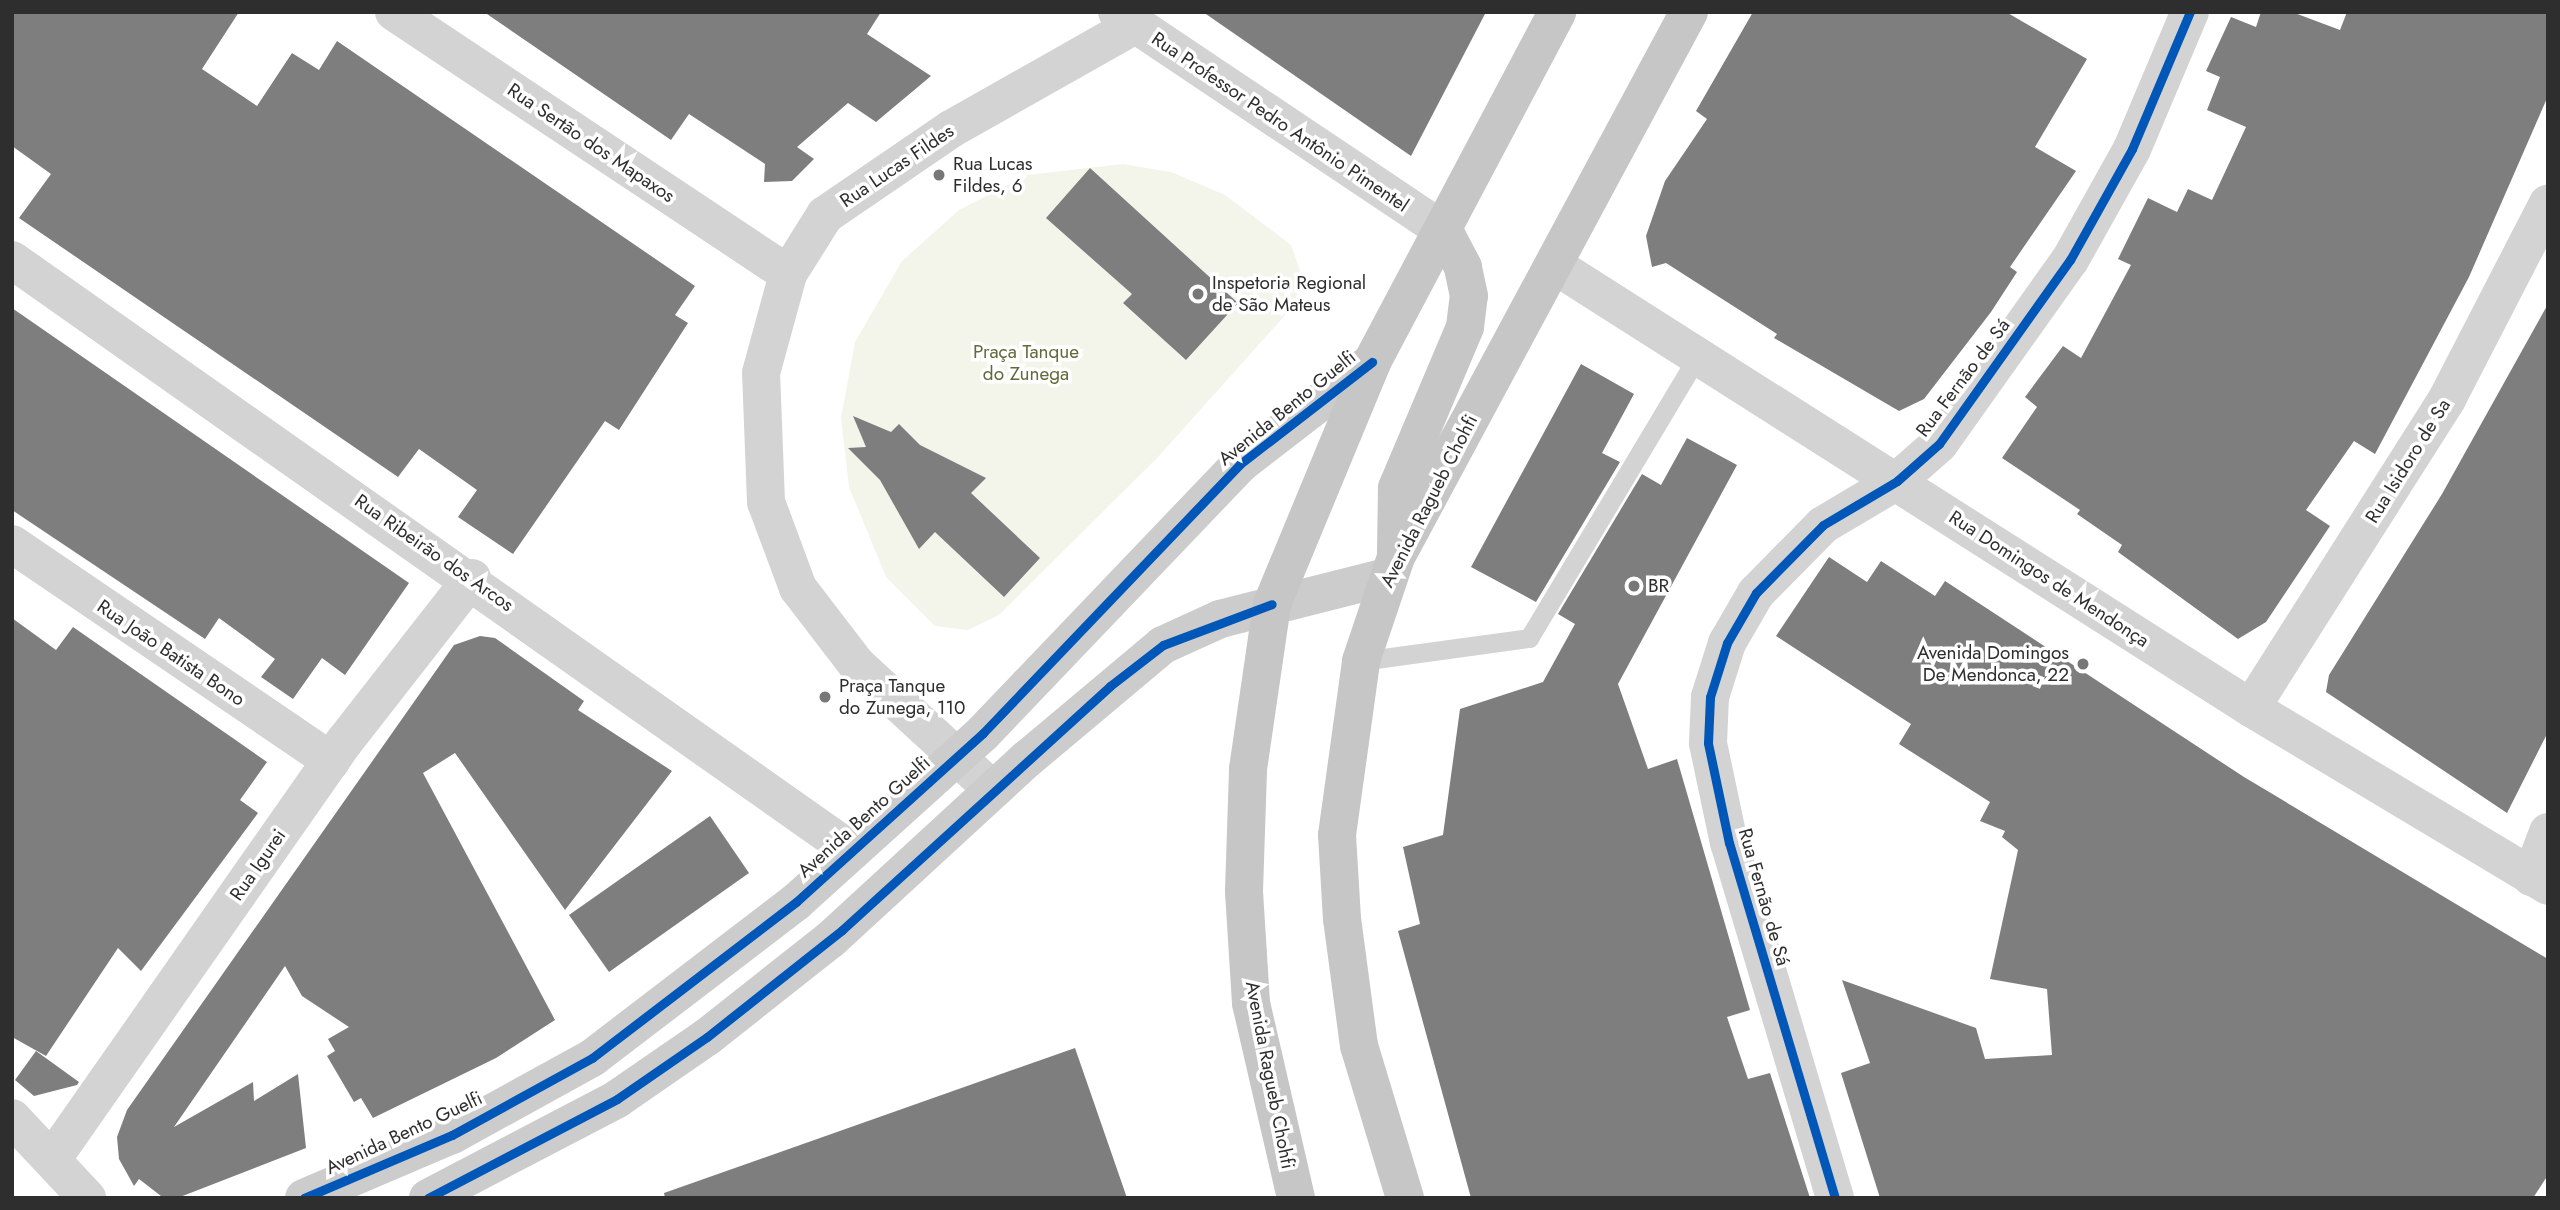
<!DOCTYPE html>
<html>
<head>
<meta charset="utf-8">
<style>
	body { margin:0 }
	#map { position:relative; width:2560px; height:1210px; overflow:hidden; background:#fff; font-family:Jost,sans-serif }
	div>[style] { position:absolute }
	.green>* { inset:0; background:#f3f5eb }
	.building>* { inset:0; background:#7e7e7e }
	.service>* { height:19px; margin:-9.5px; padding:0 9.5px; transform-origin:9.5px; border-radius:9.5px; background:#d3d3d3 }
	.minor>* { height:38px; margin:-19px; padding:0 19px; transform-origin:19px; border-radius:19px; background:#d3d3d3 }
	.tertiary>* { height:38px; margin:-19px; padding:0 19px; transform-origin:19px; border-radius:19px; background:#d3d3d3 }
	.secondary>* { height:38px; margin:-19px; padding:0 19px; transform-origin:19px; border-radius:19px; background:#ccc }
	.primary>* { height:38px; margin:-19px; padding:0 19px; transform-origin:19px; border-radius:19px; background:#c6c6c6 }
	.cycleway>* { height:9px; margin:-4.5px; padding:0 4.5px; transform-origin:4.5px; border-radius:4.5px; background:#0057b8 }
	.dots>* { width:19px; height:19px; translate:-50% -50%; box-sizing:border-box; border:4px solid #fff; border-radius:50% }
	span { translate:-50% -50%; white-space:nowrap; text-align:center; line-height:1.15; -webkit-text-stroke:7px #fff; paint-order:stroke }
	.street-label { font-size:19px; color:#2e2e2e }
	.poi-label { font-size:19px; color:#2e2e2e }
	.left { translate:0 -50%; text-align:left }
	.right { translate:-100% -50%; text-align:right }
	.park-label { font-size:19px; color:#606b3a }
	.frame { position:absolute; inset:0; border:14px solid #2e2e2e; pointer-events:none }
</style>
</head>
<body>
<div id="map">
	<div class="green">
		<i style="clip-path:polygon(1123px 164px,1171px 172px,1225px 195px,1291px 245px,1300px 270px,1296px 303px,1159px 456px,999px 615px,968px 630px,935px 626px,886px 577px,849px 487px,841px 418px,855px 342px,902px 261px,959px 210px,1027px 175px)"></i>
	</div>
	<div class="building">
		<i style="clip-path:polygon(12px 12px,239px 12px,202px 69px,257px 106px,292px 53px,319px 70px,337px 41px,695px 286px,675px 315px,688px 323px,619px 430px,605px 421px,513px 554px,458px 517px,477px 490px,419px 449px,398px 477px,19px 218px,51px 174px,12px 146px)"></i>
		<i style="clip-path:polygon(484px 12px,881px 12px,867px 34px,931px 76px,876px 122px,848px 103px,797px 147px,814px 159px,792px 181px,764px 182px,765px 164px,689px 114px,671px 140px)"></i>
		<i style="clip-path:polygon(1203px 12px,1486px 12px,1411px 156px)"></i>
		<i style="clip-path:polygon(1753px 12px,2006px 12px,2087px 59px,2035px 147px,2076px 171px,2010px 267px,2017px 272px,1991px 312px,1924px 399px,1899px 411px,1774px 338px,1777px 334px,1666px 263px,1652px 267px,1646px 236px,1665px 181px,1707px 119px,1696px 111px)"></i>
		<i style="clip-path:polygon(2261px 12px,2292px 12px,2340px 30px,2347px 12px,2548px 12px,2548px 96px,2469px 277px,2375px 454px,2354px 441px,2306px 510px,2330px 526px,2266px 622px,2238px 639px,2118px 552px,2122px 545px,2077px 514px,2080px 510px,2002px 458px,2037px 407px,2025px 397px,2063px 346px,2081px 358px,2131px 265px,2118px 259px,2148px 198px,2177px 212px,2188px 189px,2212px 200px,2246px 127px,2207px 110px,2220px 77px,2206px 71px,2231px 17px,2256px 27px)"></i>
		<i style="clip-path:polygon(1090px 168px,1238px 303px,1186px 360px,1123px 303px,1132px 294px,1046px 218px)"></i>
		<i style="clip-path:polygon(2548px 304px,2548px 732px,2507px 813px,2326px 692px,2329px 675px,2442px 494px)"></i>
		<i style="clip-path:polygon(12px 308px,409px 583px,345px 675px,322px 658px,293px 699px,261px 677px,275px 659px,219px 618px,205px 639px,12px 510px)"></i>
		<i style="clip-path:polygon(1581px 364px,1634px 394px,1602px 453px,1620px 462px,1536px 602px,1471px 567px)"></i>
		<i style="clip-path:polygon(853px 416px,891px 432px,899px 424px,920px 445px,986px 478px,971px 493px,1040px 558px,1004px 597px,935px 532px,919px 549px,880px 480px,848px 448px,866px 447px)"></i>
		<i style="clip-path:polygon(1687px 438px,1737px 465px,1618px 684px,1648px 769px,1677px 759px,1750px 1010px,1727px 1017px,1748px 1079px,1770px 1073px,1810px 1198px,1471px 1198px,1398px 931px,1420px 924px,1403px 847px,1443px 835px,1460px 709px,1543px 682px,1575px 624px,1558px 614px,1642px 474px,1661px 485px)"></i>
		<i style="clip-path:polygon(1829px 557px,1867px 582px,1881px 561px,1935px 596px,1945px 581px,2244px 777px,2548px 959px,2548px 1175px,2533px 1198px,1880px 1198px,1841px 1073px,1870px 1063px,1842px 980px,1976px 1028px,1985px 1059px,2052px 1055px,2047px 989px,1990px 979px,2018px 850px,2002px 837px,2005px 831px,1980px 821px,1990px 802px,1899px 744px,1911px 724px,1776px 636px)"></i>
		<i style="clip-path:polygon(12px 618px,56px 650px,73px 627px,267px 762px,240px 800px,258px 813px,141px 971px,118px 948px,46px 1056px,12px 1037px)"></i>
		<i style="clip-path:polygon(480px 636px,495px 638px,584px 701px,578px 710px,672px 771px,565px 910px,455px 753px,423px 773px,555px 1020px,496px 1058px,373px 1118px,361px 1098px,354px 1102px,327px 1056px,335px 1051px,328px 1039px,349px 1027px,302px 996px,285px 966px,174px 1127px,253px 1082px,254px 1101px,298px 1074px,306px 1148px,180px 1197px,161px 1196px,139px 1179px,134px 1186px,119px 1159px,117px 1137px,127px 1110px,454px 645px)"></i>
		<i style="clip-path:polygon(710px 816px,749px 873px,609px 972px,569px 915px)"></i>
		<i style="clip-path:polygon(1075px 1048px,1127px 1198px,665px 1198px,664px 1193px)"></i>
		<i style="clip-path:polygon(36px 1051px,79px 1082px,77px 1085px,34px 1096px,15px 1080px)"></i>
	</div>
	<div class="service">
		<i style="left:1361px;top:661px;width:170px;rotate:-7.8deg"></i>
		<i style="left:1529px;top:638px;width:329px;rotate:-59.1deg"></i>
	</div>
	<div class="minor">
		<i style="left:12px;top:260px;width:1027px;rotate:35.13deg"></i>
		<i style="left:1554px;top:265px;width:826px;rotate:32.44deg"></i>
		<i style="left:2251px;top:708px;width:346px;rotate:30.9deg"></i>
		<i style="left:12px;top:544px;width:386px;rotate:34.2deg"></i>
		<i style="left:2251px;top:708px;width:366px;rotate:-57.6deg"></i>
		<i style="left:2447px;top:399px;width:220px;rotate:-62.7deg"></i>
		<i style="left:2531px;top:877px;width:48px;rotate:-69.3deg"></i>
		<i style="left:12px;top:1118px;width:110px;rotate:46.8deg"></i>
		<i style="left:53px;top:1158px;width:508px;rotate:-55.03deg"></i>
		<i style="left:344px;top:742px;width:208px;rotate:-52deg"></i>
		<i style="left:1835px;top:1198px;width:370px;rotate:-106.6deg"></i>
		<i style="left:1729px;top:843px;width:102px;rotate:-101.9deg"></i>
		<i style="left:1708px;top:743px;width:46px;rotate:-87.5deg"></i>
		<i style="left:1710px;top:697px;width:57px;rotate:-72.5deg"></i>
		<i style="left:1727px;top:643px;width:58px;rotate:-59.9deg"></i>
		<i style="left:1756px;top:593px;width:95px;rotate:-45.4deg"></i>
		<i style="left:1823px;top:525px;width:86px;rotate:-30.7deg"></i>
		<i style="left:1897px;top:481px;width:56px;rotate:-41.4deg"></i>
		<i style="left:1939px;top:444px;width:226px;rotate:-54.6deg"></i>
		<i style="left:2070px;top:260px;width:127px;rotate:-60.8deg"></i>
		<i style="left:2132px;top:149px;width:149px;rotate:-67.1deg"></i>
	</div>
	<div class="tertiary">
		<i style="left:394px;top:12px;width:473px;rotate:33.6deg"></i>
		<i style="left:1117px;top:12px;width:394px;rotate:33.8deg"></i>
		<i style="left:993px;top:790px;width:185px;rotate:-137.4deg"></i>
		<i style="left:857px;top:665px;width:97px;rotate:-127.5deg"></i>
		<i style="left:798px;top:588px;width:92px;rotate:-110.4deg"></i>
		<i style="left:766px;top:502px;width:129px;rotate:-92.2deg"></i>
		<i style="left:761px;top:373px;width:103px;rotate:-74.7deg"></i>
		<i style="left:788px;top:274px;width:70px;rotate:-57.9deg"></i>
		<i style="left:825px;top:215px;width:153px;rotate:-34.3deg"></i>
		<i style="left:951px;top:129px;width:211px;rotate:-29.5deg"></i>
	</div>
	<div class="secondary">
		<i style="left:304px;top:1198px;width:161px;rotate:-23.1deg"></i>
		<i style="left:452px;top:1135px;width:160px;rotate:-28.8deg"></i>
		<i style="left:592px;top:1058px;width:257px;rotate:-37.4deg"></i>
		<i style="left:796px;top:902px;width:252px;rotate:-42.1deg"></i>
		<i style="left:983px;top:733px;width:372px;rotate:-46.3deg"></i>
		<i style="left:1240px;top:464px;width:167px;rotate:-37.7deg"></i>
		<i style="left:428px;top:1198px;width:213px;rotate:-27.6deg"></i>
		<i style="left:617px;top:1099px;width:109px;rotate:-34.6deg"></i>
		<i style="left:707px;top:1037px;width:157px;rotate:-38.3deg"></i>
		<i style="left:830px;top:940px;width:268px;rotate:-42.6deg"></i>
		<i style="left:1027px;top:759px;width:177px;rotate:-40deg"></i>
		<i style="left:1163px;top:645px;width:63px;rotate:-24.5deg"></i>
		<i style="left:1220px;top:619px;width:171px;rotate:-14.2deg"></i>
	</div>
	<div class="primary">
		<i style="left:1396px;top:551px;width:63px;rotate:-89.1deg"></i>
		<i style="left:1397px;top:488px;width:175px;rotate:-67.1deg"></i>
		<i style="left:1465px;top:327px;width:31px;rotate:-83deg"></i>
		<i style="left:1469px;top:296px;width:30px;rotate:-102deg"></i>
		<i style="left:1463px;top:267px;width:41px;rotate:-117.8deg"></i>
		<i style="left:1296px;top:1198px;width:200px;rotate:-103deg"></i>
		<i style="left:1251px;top:1003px;width:112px;rotate:-93.6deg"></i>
		<i style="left:1244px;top:891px;width:122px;rotate:-88.1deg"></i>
		<i style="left:1248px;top:769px;width:167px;rotate:-81.7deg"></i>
		<i style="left:1272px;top:604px;width:262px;rotate:-67.5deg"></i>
		<i style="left:1372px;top:362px;width:396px;rotate:-62.1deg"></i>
		<i style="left:1405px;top:1198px;width:159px;rotate:-106.8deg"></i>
		<i style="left:1359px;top:1046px;width:128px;rotate:-97.6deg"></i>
		<i style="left:1342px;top:919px;width:84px;rotate:-93.4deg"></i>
		<i style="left:1337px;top:835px;width:176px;rotate:-82.1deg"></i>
		<i style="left:1361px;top:661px;width:110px;rotate:-71.4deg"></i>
		<i style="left:1396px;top:557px;width:619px;rotate:-61.74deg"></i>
	</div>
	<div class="cycleway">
		<i style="left:304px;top:1198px;width:161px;rotate:-23.1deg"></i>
		<i style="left:452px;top:1135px;width:160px;rotate:-28.8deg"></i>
		<i style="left:592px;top:1058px;width:257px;rotate:-37.4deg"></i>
		<i style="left:796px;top:902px;width:252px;rotate:-42.1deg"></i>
		<i style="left:983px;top:733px;width:372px;rotate:-46.3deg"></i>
		<i style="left:1240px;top:464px;width:167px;rotate:-37.7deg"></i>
		<i style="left:428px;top:1198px;width:213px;rotate:-27.6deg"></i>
		<i style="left:617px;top:1099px;width:109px;rotate:-34.6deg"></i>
		<i style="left:707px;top:1037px;width:172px;rotate:-38.4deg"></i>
		<i style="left:842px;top:930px;width:362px;rotate:-42.3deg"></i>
		<i style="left:1110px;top:686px;width:67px;rotate:-37.7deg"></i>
		<i style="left:1163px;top:645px;width:116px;rotate:-20.6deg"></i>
		<i style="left:1835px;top:1198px;width:370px;rotate:-106.6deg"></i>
		<i style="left:1729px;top:843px;width:102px;rotate:-101.9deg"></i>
		<i style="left:1708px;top:743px;width:46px;rotate:-87.5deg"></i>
		<i style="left:1710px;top:697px;width:57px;rotate:-72.5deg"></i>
		<i style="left:1727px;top:643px;width:58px;rotate:-59.9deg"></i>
		<i style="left:1756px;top:593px;width:95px;rotate:-45.4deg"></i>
		<i style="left:1823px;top:525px;width:86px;rotate:-30.7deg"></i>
		<i style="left:1897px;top:481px;width:56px;rotate:-41.4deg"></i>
		<i style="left:1939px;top:444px;width:226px;rotate:-54.6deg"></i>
		<i style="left:2070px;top:260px;width:127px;rotate:-60.8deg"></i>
		<i style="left:2132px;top:149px;width:149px;rotate:-67.1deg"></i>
	</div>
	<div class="dots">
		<i style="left:939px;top:175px;background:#777"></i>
		<i style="left:1198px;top:294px;background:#777"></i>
		<i style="left:1634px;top:586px;background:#777"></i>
		<i style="left:2083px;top:664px;background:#777"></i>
		<i style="left:825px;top:697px;background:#777"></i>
	</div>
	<div class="street-label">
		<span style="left:1280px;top:122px;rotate:34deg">Rua Professor Pedro Antônio Pimentel</span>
		<span style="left:591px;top:143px;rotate:34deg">Rua Sertão dos Mapaxos</span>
		<span style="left:897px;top:166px;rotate:-34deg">Rua Lucas Fildes</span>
		<span style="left:1963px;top:378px;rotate:-53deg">Rua Fernão de Sá</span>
		<span style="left:1287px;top:408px;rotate:-39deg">Avenida Bento Guelfi</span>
		<span style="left:2408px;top:461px;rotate:-58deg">Rua Isidoro de Sa</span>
		<span style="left:1429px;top:501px;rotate:-63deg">Avenida Ragueb Chohfi</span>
		<span style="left:434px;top:553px;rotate:35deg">Rua Ribeirão dos Arcos</span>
		<span style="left:2049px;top:579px;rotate:33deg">Rua Domingos de Mendonça</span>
		<span style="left:171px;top:653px;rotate:34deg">Rua João Batista Bono</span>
		<span style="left:864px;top:817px;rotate:-42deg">Avenida Bento Guelfi</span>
		<span style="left:258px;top:865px;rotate:-55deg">Rua Igurei</span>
		<span style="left:1764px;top:897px;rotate:74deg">Rua Fernão de Sá</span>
		<span style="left:1270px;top:1075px;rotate:79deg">Avenida Ragueb Chohfi</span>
		<span style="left:404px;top:1133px;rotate:-25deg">Avenida Bento Guelfi</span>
	</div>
	<div class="poi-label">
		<span class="left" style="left:953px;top:175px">Rua Lucas<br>Fildes, 6</span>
		<span class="left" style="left:1212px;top:294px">Inspetoria Regional<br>de São Mateus</span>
		<span class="left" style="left:1648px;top:586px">BR</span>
		<span class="right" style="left:2069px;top:664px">Avenida Domingos<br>De Mendonca, 22</span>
		<span class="left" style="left:839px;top:697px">Praça Tanque<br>do Zunega, 110</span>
	</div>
	<div class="park-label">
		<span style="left:1026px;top:363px">Praça Tanque<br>do Zunega</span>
	</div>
	<div class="frame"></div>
</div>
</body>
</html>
